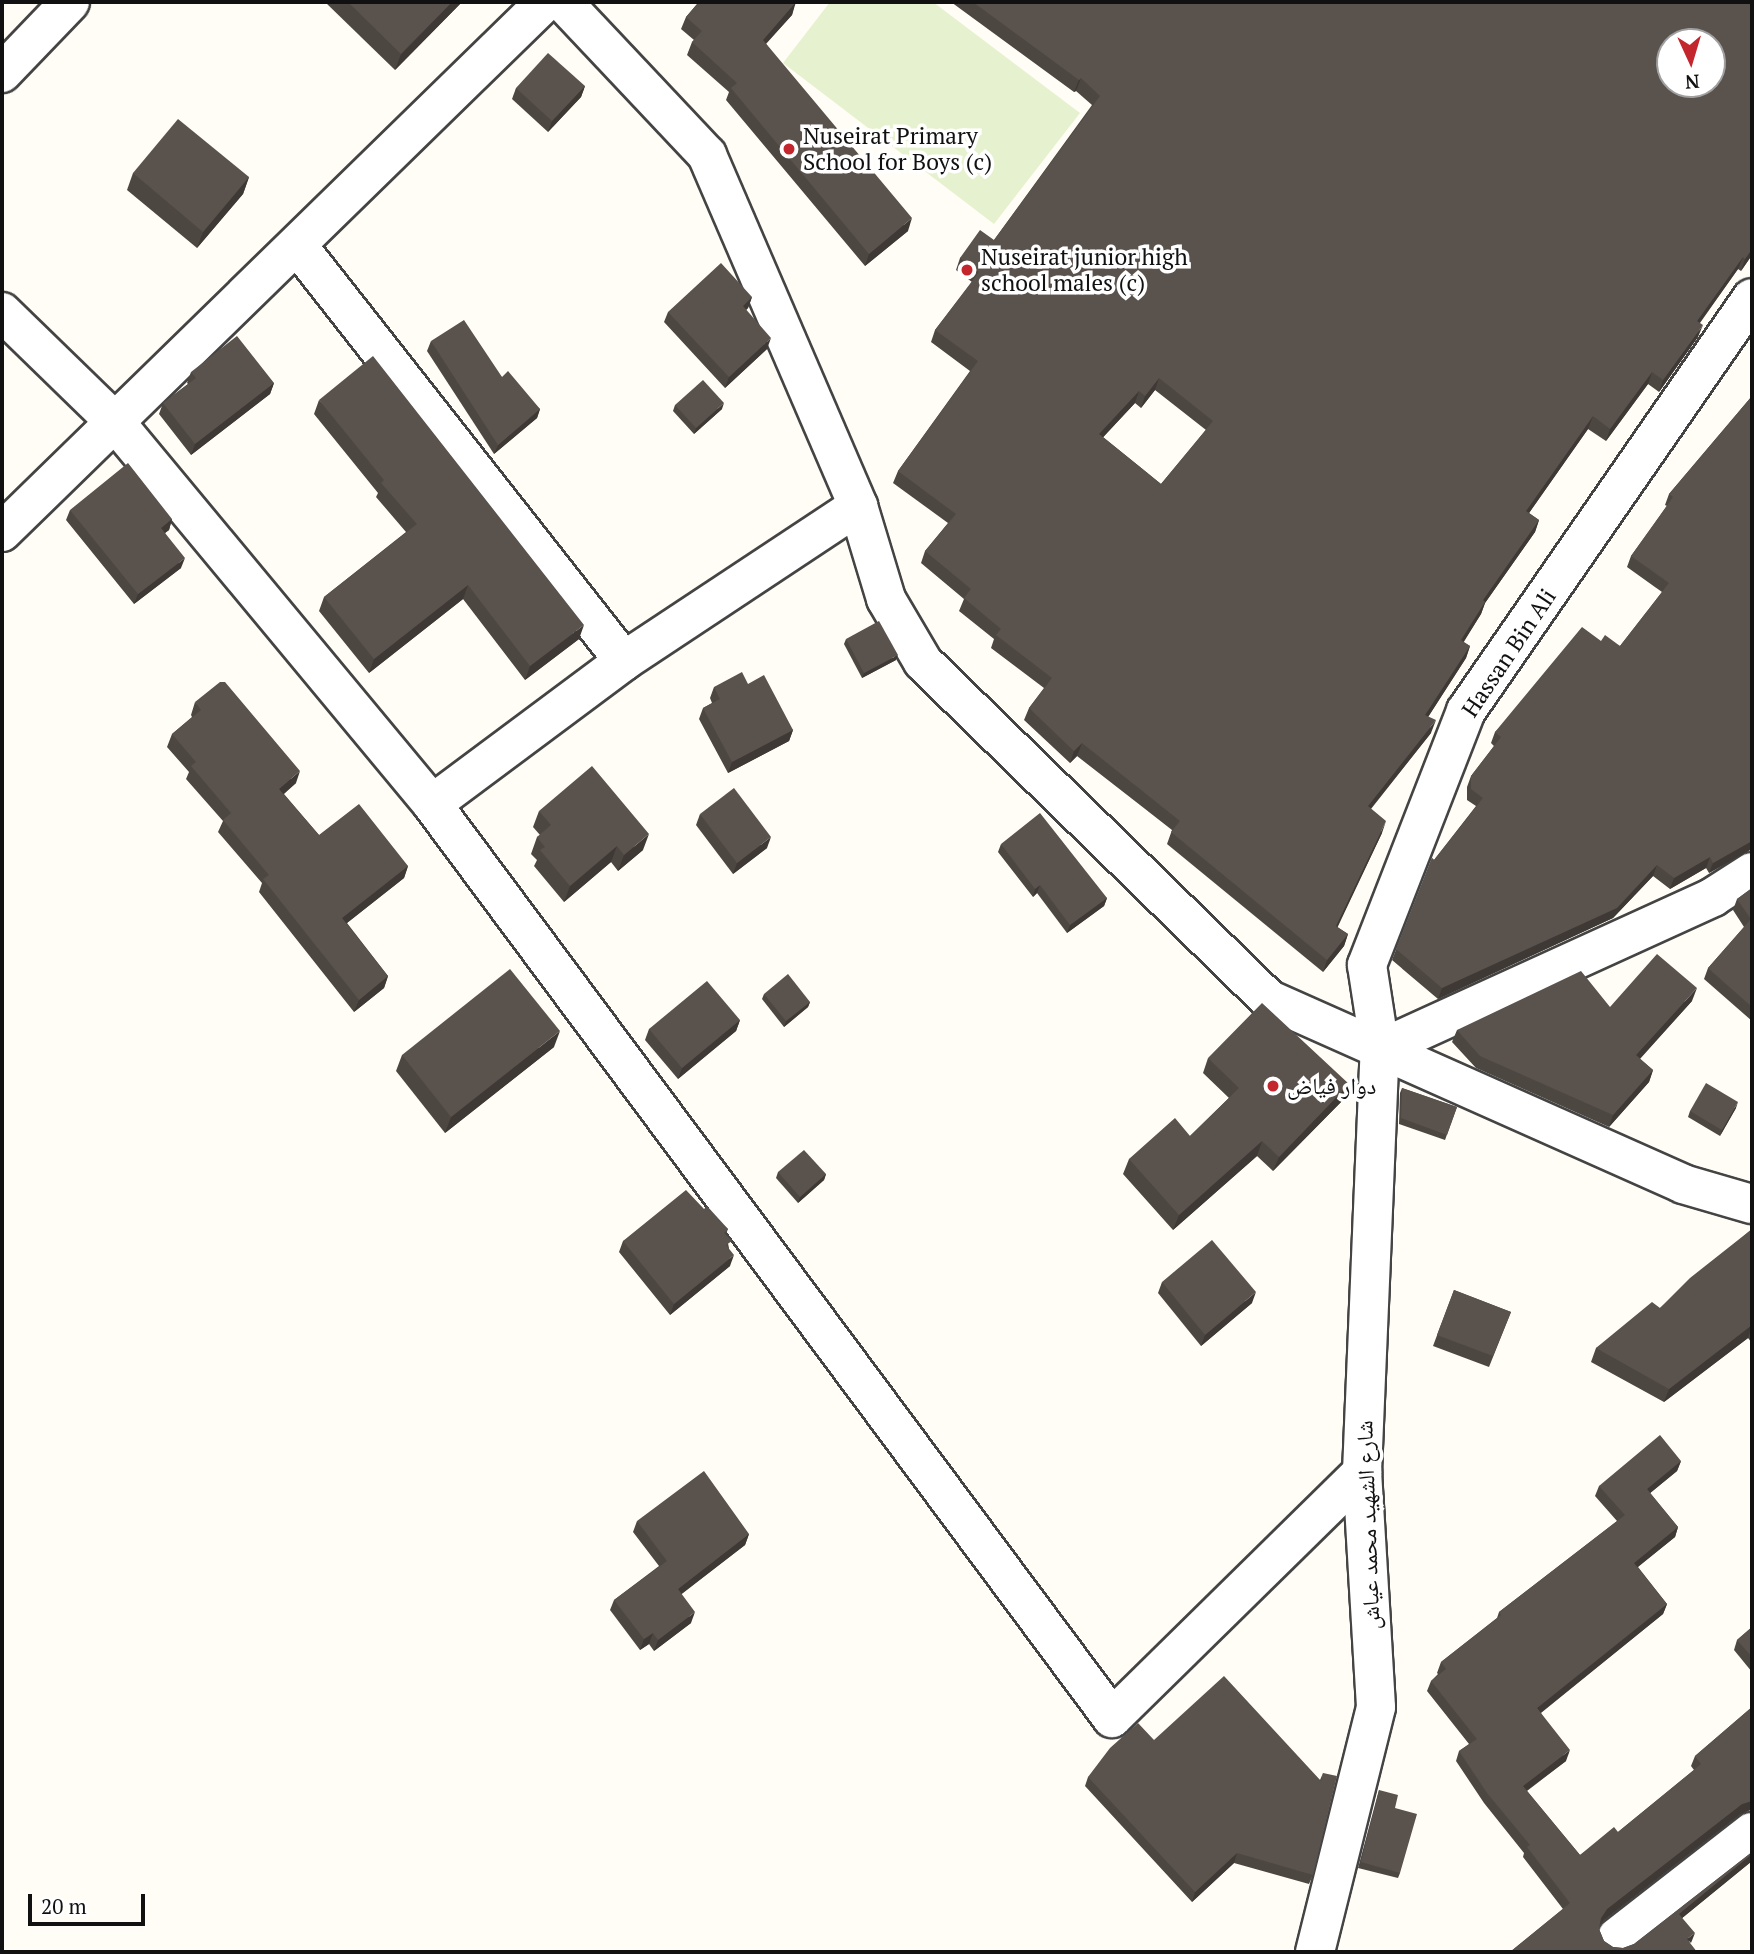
<!DOCTYPE html>
<html>
<head>
<meta charset="utf-8">
<style>
	body { margin:0 }
	#map { position:relative; width:1754px; height:1954px; overflow:hidden; background:#fffdf5; font-family:"PT Serif","Noto Naskh Arabic",serif }
	div>[style] { position:absolute }
	.pitch>* { inset:0; background:#e6f2cf }
	.roads { filter:drop-shadow(2px 0 #444) drop-shadow(-2px 0 #444) drop-shadow(0 2px #444) drop-shadow(0 -2px #444) }
	.street>* { height:38px; margin:-19px; padding:0 19px; transform-origin:19px; border-radius:19px; background:#fff }
	.wall>* { inset:0; background:#4d4742 }
	.shaded-wall>* { inset:0; background:#3f3936 }
	.building>* { inset:0; background:#5a524d }
	.dots>* { width:19px; height:19px; translate:-50% -50%; box-sizing:border-box; border:4px solid #fff; border-radius:50% }
	span { translate:-50% -50%; white-space:nowrap; text-align:center; line-height:1.15; -webkit-text-stroke:7px #fff; paint-order:stroke }
	.poi-label { font-size:23px; color:#111 }
	.left { translate:0 -50%; text-align:left }
	.street-label { font-size:23px; color:#111 }
	.frame { position:absolute; inset:0; border:4px solid #111; pointer-events:none }
	.north { position:absolute; left:1656px; top:28px; width:70px; height:70px; box-sizing:border-box; background:#fff; border:2px solid #a0a0a0; border-radius:50%; rotate:176deg; font-size:19px; font-weight:700; line-height:28px; text-align:center; color:#111 }
	.north::after { content:''; display:block; margin:auto; width:24px; height:32px; background:#c4262e; clip-path:polygon(50% 0,100% 100%,50% 72%,0 100%) }
	.scale { position:absolute; left:28px; top:1894px; width:117px; height:32px; box-sizing:border-box; border:4px solid #111; border-top:0; padding-left:9px; font-size:21px; line-height:24px; white-space:nowrap; color:#111; -webkit-text-stroke:5px #fff; paint-order:stroke }
</style>
</head>
<body>
<div id="map">
	<div class="pitch">
		<i style="clip-path:polygon(830px 2px,933px 2px,1080px 113px,994px 224px,783px 63px)"></i>
	</div>
	<div class="roads">
		<div class="street">
			<i style="left:563px;top:2px;width:210px;rotate:46.7deg"></i>
			<i style="left:707px;top:155px;width:382px;rotate:66.7deg"></i>
			<i style="left:858px;top:506px;width:97px;rotate:73.2deg"></i>
			<i style="left:886px;top:599px;width:73px;rotate:59.6deg"></i>
			<i style="left:923px;top:662px;width:482px;rotate:44.3deg"></i>
			<i style="left:1268px;top:999px;width:454px;rotate:24deg"></i>
			<i style="left:1683px;top:1184px;width:72px;rotate:16.2deg"></i>
			<i style="left:2px;top:73px;width:98px;rotate:-46.2deg"></i>
			<i style="left:297px;top:245px;width:529px;rotate:51.83deg"></i>
			<i style="left:2px;top:312px;width:158px;rotate:44.2deg"></i>
			<i style="left:115px;top:422px;width:496px;rotate:50.3deg"></i>
			<i style="left:858px;top:506px;width:281px;rotate:146.5deg"></i>
			<i style="left:624px;top:661px;width:239px;rotate:143.3deg"></i>
			<i style="left:432px;top:804px;width:1139px;rotate:53.35deg"></i>
			<i style="left:1112px;top:1718px;width:351px;rotate:-44.5deg"></i>
			<i style="left:2px;top:532px;width:759px;rotate:-44.31deg"></i>
			<i style="left:1380px;top:1049px;width:366px;rotate:-24.5deg"></i>
			<i style="left:1713px;top:897px;width:46px;rotate:-32.7deg"></i>
			<i style="left:1617px;top:1937px;width:171px;rotate:-37.9deg"></i>
			<i style="left:1315px;top:1952px;width:252px;rotate:-76deg"></i>
			<i style="left:1376px;top:1707px;width:235px;rotate:-93.4deg"></i>
			<i style="left:1362px;top:1472px;width:423px;rotate:-87.6deg"></i>
			<i style="left:1380px;top:1049px;width:85px;rotate:-98.8deg"></i>
			<i style="left:1367px;top:965px;width:273px;rotate:-68.7deg"></i>
			<i style="left:1466px;top:711px;width:502px;rotate:-55.3deg"></i>
		</div>
	</div>
	<div class="wall">
		<i style="clip-path:polygon(325px 2px,462px 2px,395px 70px)"></i>
		<i style="clip-path:polygon(694px 2px,795px 2px,792px 15px,766px 44px,908px 231px,865px 266px,726px 100px,729px 92px,687px 55px,692px 42px,694px 40px,681px 29px,686px 17px,697px 4px)"></i>
		<i style="clip-path:polygon(evenodd,951px 2px,1752px 2px,1752px 255px,1741px 271px,1738px 269px,1700px 323px,1698px 337px,1659px 392px,1648px 384px,1606px 441px,1588px 429px,1529px 513px,1539px 520px,1535px 532px,1485px 603px,1481px 614px,1463px 642px,1470px 646px,1466px 658px,1428px 717px,1431px 733px,1371px 809px,1382px 833px,1337px 927px,1348px 934px,1344px 946px,1323px 972px,1167px 844px,1172px 830px,1077px 756px,1070px 763px,1024px 720px,1029px 708px,1044px 688px,991px 648px,994px 639px,959px 611px,964px 599px,921px 563px,925px 551px,948px 523px,893px 483px,898px 471px,970px 371px,931px 342px,935px 330px,972px 282px,956px 270px,960px 258px,994px 240px,1092px 105px,1076px 91px,1074px 92px,951px 2px,1155px 390px,1206px 430px,1161px 484px,1103px 437px,1135px 403px,1141px 408px,1155px 390px)"></i>
		<i style="clip-path:polygon(585px 86px,581px 97px,548px 132px,512px 99px,516px 88px)"></i>
		<i style="clip-path:polygon(133px 173px,249px 177px,243px 194px,197px 248px,127px 190px)"></i>
		<i style="clip-path:polygon(752px 297px,748px 308px,746px 310px,767px 349px,725px 388px,664px 322px,668px 312px)"></i>
		<i style="clip-path:polygon(431px 341px,502px 377px,540px 409px,537px 418px,494px 454px,427px 351px)"></i>
		<i style="clip-path:polygon(191px 372px,274px 383px,270px 394px,191px 455px,159px 414px,163px 403px,188px 384px,187px 383px)"></i>
		<i style="clip-path:polygon(1752px 396px,1752px 851px,1750px 850px,1709px 873px,1706px 868px,1670px 889px,1653px 876px,1613px 918px,1438px 999px,1392px 960px,1432px 858px,1434px 860px,1476px 806px,1467px 800px,1467px 787px,1471px 776px,1494px 746px,1491px 743px,1495px 732px,1601px 641px,1620px 646px,1662px 592px,1627px 567px,1631px 556px,1667px 506px,1665px 505px,1669px 494px)"></i>
		<i style="clip-path:polygon(319px 400px,579px 639px,525px 680px,463px 599px,369px 673px,319px 611px,324px 597px,406px 532px,376px 497px,378px 493px,314px 414px)"></i>
		<i style="clip-path:polygon(675px 405px,722px 409px,694px 434px,673px 411px)"></i>
		<i style="clip-path:polygon(70px 510px,172px 519px,169px 530px,165px 533px,181px 568px,134px 604px,66px 520px)"></i>
		<i style="clip-path:polygon(846px 639px,896px 660px,862px 678px,844px 644px)"></i>
		<i style="clip-path:polygon(748px 684px,793px 730px,789px 741px,728px 773px,699px 719px,703px 708px,712px 703px,710px 698px,714px 687px)"></i>
		<i style="clip-path:polygon(195px 702px,296px 783px,284px 794px,319px 835px,408px 866px,404px 878px,347px 923px,388px 976px,384px 988px,354px 1012px,259px 892px,262px 883px,218px 832px,223px 821px,186px 779px,189px 772px,167px 747px,172px 734px,192px 717px,191px 715px)"></i>
		<i style="clip-path:polygon(539px 811px,643px 850px,618px 871px,611px 862px,564px 902px,534px 866px,537px 860px,531px 854px,537px 837px,540px 835px,533px 827px)"></i>
		<i style="clip-path:polygon(700px 814px,767px 848px,733px 874px,696px 825px)"></i>
		<i style="clip-path:polygon(1001px 844px,1107px 898px,1104px 906px,1067px 933px,1037px 893px,1033px 897px,998px 852px)"></i>
		<i style="clip-path:polygon(1752px 888px,1752px 1021px,1704px 979px,1708px 968px,1744px 927px,1733px 910px,1737px 899px)"></i>
		<i style="clip-path:polygon(764px 994px,810px 1002px,808px 1007px,784px 1027px,762px 999px)"></i>
		<i style="clip-path:polygon(1692px 1001px,1640px 1059px,1653px 1070px,1649px 1082px,1609px 1127px,1476px 1068px,1452px 1042px,1457px 1030px,1610px 1007px)"></i>
		<i style="clip-path:polygon(740px 1020px,736px 1031px,678px 1079px,645px 1040px,649px 1029px)"></i>
		<i style="clip-path:polygon(554px 1047px,445px 1133px,396px 1071px,402px 1055px)"></i>
		<i style="clip-path:polygon(1208px 1058px,1349px 1084px,1344px 1099px,1273px 1171px,1257px 1156px,1173px 1230px,1123px 1174px,1129px 1159px,1190px 1136px,1229px 1098px,1203px 1073px)"></i>
		<i style="clip-path:polygon(1402px 1088px,1457px 1107px,1445px 1140px,1399px 1124px,1400px 1093px)"></i>
		<i style="clip-path:polygon(1736px 1108px,1720px 1136px,1688px 1117px,1690px 1111px)"></i>
		<i style="clip-path:polygon(778px 1172px,826px 1174px,824px 1180px,798px 1203px,776px 1178px)"></i>
		<i style="clip-path:polygon(704px 1209px,728px 1229px,726px 1234px,729px 1248px,730px 1266px,670px 1315px,619px 1252px,623px 1241px)"></i>
		<i style="clip-path:polygon(1752px 1229px,1752px 1343px,1748px 1338px,1664px 1402px,1591px 1362px,1596px 1348px,1660px 1308px)"></i>
		<i style="clip-path:polygon(1162px 1282px,1252px 1303px,1201px 1346px,1158px 1293px)"></i>
		<i style="clip-path:polygon(1454px 1290px,1511px 1312px,1489px 1367px,1433px 1346px)"></i>
		<i style="clip-path:polygon(1681px 1461px,1677px 1471px,1650px 1493px,1678px 1527px,1675px 1537px,1638px 1567px,1667px 1604px,1663px 1614px,1541px 1713px,1566px 1761px,1527px 1791px,1580px 1855px,1618px 1832px,1694px 1770px,1691px 1766px,1695px 1756px,1752px 1707px,1752px 1811px,1750px 1810px,1739px 1815px,1604px 1920px,1600px 1925px,1599px 1929px,1604px 1941px,1613px 1947px,1623px 1948px,1634px 1944px,1752px 1852px,1752px 1861px,1682px 1918px,1690px 1944px,1697px 1952px,1510px 1952px,1563px 1909px,1523px 1857px,1524px 1853px,1484px 1803px,1456px 1761px,1459px 1751px,1469px 1744px,1427px 1691px,1431px 1681px,1438px 1674px,1437px 1673px,1441px 1662px,1497px 1618px,1499px 1612px,1617px 1521px,1595px 1496px,1599px 1486px)"></i>
		<i style="clip-path:polygon(637px 1521px,749px 1534px,745px 1545px,681px 1594px,691px 1623px,654px 1651px,649px 1644px,640px 1650px,610px 1610px,614px 1600px,659px 1566px,633px 1532px)"></i>
		<i style="clip-path:polygon(1752px 1627px,1752px 1672px,1734px 1650px,1737px 1640px)"></i>
		<i style="clip-path:polygon(1154px 1740px,1320px 1780px,1323px 1773px,1313px 1875px,1309px 1884px,1234px 1863px,1192px 1902px,1085px 1786px,1088px 1777px)"></i>
		<i style="clip-path:polygon(1379px 1790px,1395px 1808px,1400px 1873px,1398px 1878px,1358px 1868px)"></i>
	</div>
	<div class="shaded-wall">
		<i style="clip-path:polygon(452px 2px,462px 2px,395px 70px,401px 54px)"></i>
		<i style="clip-path:polygon(796px 2px,792px 15px,758px 52px,763px 40px)"></i>
		<i style="clip-path:polygon(1081px 78px,1076px 91px,1074px 92px,1079px 80px)"></i>
		<i style="clip-path:polygon(585px 86px,581px 97px,548px 132px,552px 121px)"></i>
		<i style="clip-path:polygon(249px 177px,243px 194px,197px 248px,203px 232px)"></i>
		<i style="clip-path:polygon(912px 218px,908px 231px,865px 266px,869px 254px)"></i>
		<i style="clip-path:polygon(1752px 249px,1752px 255px,1741px 271px,1745px 259px)"></i>
		<i style="clip-path:polygon(1743px 257px,1738px 269px,1692px 333px,1697px 321px)"></i>
		<i style="clip-path:polygon(752px 297px,748px 308px,739px 317px,743px 306px)"></i>
		<i style="clip-path:polygon(1703px 325px,1698px 337px,1659px 392px,1663px 380px)"></i>
		<i style="clip-path:polygon(771px 338px,767px 349px,725px 388px,729px 377px)"></i>
		<i style="clip-path:polygon(1652px 372px,1648px 384px,1606px 441px,1610px 429px)"></i>
		<i style="clip-path:polygon(1159px 378px,1155px 390px,1141px 408px,1145px 396px)"></i>
		<i style="clip-path:polygon(274px 383px,270px 394px,191px 455px,195px 444px)"></i>
		<i style="clip-path:polygon(1139px 391px,1135px 403px,1095px 446px,1099px 434px)"></i>
		<i style="clip-path:polygon(724px 403px,722px 409px,694px 434px,696px 428px)"></i>
		<i style="clip-path:polygon(540px 409px,537px 418px,494px 454px,498px 445px)"></i>
		<i style="clip-path:polygon(1593px 416px,1588px 429px,1522px 523px,1526px 511px)"></i>
		<i style="clip-path:polygon(172px 519px,169px 530px,158px 538px,161px 528px)"></i>
		<i style="clip-path:polygon(1539px 520px,1535px 532px,1485px 603px,1481px 614px,1457px 653px,1461px 640px,1483px 600px)"></i>
		<i style="clip-path:polygon(185px 558px,181px 568px,134px 604px,138px 594px)"></i>
		<i style="clip-path:polygon(468px 585px,463px 599px,369px 673px,374px 659px)"></i>
		<i style="clip-path:polygon(584px 625px,579px 639px,525px 680px,530px 666px)"></i>
		<i style="clip-path:polygon(1470px 646px,1466px 658px,1421px 728px,1425px 715px)"></i>
		<i style="clip-path:polygon(898px 655px,896px 660px,862px 678px,864px 673px)"></i>
		<i style="clip-path:polygon(1436px 720px,1431px 733px,1363px 818px,1368px 806px)"></i>
		<i style="clip-path:polygon(793px 730px,789px 741px,728px 773px,732px 762px)"></i>
		<i style="clip-path:polygon(1082px 743px,1077px 756px,1070px 763px,1074px 751px)"></i>
		<i style="clip-path:polygon(300px 771px,296px 783px,275px 801px,279px 789px)"></i>
		<i style="clip-path:polygon(1386px 821px,1382px 833px,1332px 939px,1336px 926px)"></i>
		<i style="clip-path:polygon(649px 834px,643px 850px,618px 871px,624px 855px)"></i>
		<i style="clip-path:polygon(771px 837px,767px 848px,733px 874px,737px 863px)"></i>
		<i style="clip-path:polygon(1752px 841px,1750px 850px,1709px 873px,1713px 863px)"></i>
		<i style="clip-path:polygon(617px 846px,611px 862px,564px 902px,570px 886px)"></i>
		<i style="clip-path:polygon(1710px 857px,1706px 868px,1670px 889px,1674px 878px)"></i>
		<i style="clip-path:polygon(1657px 865px,1653px 876px,1613px 918px,1438px 999px,1442px 988px)"></i>
		<i style="clip-path:polygon(408px 866px,404px 878px,338px 930px,342px 918px)"></i>
		<i style="clip-path:polygon(1040px 885px,1037px 893px,1033px 897px,1035px 889px)"></i>
		<i style="clip-path:polygon(1107px 898px,1104px 906px,1067px 933px,1070px 925px)"></i>
		<i style="clip-path:polygon(1348px 934px,1344px 946px,1323px 972px,1327px 960px)"></i>
		<i style="clip-path:polygon(388px 976px,384px 988px,354px 1012px,359px 1000px)"></i>
		<i style="clip-path:polygon(1697px 988px,1692px 1001px,1632px 1067px,1636px 1055px)"></i>
		<i style="clip-path:polygon(810px 1002px,808px 1007px,784px 1027px,786px 1021px)"></i>
		<i style="clip-path:polygon(740px 1020px,736px 1031px,678px 1079px,682px 1068px)"></i>
		<i style="clip-path:polygon(560px 1031px,554px 1047px,445px 1133px,451px 1117px)"></i>
		<i style="clip-path:polygon(1653px 1070px,1649px 1082px,1609px 1127px,1613px 1115px)"></i>
		<i style="clip-path:polygon(1349px 1084px,1344px 1099px,1273px 1171px,1279px 1157px)"></i>
		<i style="clip-path:polygon(1738px 1102px,1736px 1108px,1720px 1136px,1722px 1130px)"></i>
		<i style="clip-path:polygon(1262px 1141px,1257px 1156px,1173px 1230px,1179px 1215px)"></i>
		<i style="clip-path:polygon(826px 1174px,824px 1180px,798px 1203px,800px 1197px)"></i>
		<i style="clip-path:polygon(734px 1255px,730px 1266px,670px 1315px,674px 1304px)"></i>
		<i style="clip-path:polygon(1256px 1292px,1252px 1303px,1201px 1346px,1205px 1335px)"></i>
		<i style="clip-path:polygon(1752px 1325px,1748px 1338px,1664px 1402px,1669px 1389px)"></i>
		<i style="clip-path:polygon(1681px 1461px,1677px 1471px,1643px 1499px,1647px 1489px)"></i>
		<i style="clip-path:polygon(1678px 1527px,1675px 1537px,1630px 1573px,1634px 1563px)"></i>
		<i style="clip-path:polygon(749px 1534px,745px 1545px,674px 1600px,678px 1589px)"></i>
		<i style="clip-path:polygon(1667px 1604px,1663px 1614px,1534px 1718px,1537px 1708px)"></i>
		<i style="clip-path:polygon(695px 1612px,691px 1623px,654px 1651px,658px 1640px)"></i>
		<i style="clip-path:polygon(653px 1633px,649px 1644px,640px 1650px,644px 1639px)"></i>
		<i style="clip-path:polygon(1570px 1750px,1566px 1761px,1519px 1796px,1523px 1786px)"></i>
		<i style="clip-path:polygon(1752px 1801px,1750px 1810px,1739px 1815px,1604px 1920px,1597px 1928px,1601px 1918px,1607px 1909px,1742px 1804px)"></i>
		<i style="clip-path:polygon(1237px 1853px,1234px 1863px,1192px 1902px,1195px 1892px)"></i>
		<i style="clip-path:polygon(1752px 1854px,1752px 1861px,1675px 1924px,1679px 1914px)"></i>
		<i style="clip-path:polygon(1695px 1933px,1691px 1943px,1687px 1939px)"></i>
	</div>
	<div class="building">
		<i style="clip-path:polygon(348px 2px,452px 2px,401px 54px)"></i>
		<i style="clip-path:polygon(699px 2px,796px 2px,763px 40px,912px 218px,869px 254px,731px 88px,737px 83px,692px 42px,702px 31px,686px 17px)"></i>
		<i style="clip-path:polygon(evenodd,973px 2px,1752px 2px,1752px 249px,1745px 259px,1743px 257px,1697px 321px,1703px 325px,1663px 380px,1652px 372px,1610px 429px,1593px 416px,1526px 511px,1539px 520px,1483px 600px,1485px 602px,1461px 640px,1470px 646px,1425px 715px,1436px 720px,1368px 806px,1386px 821px,1336px 926px,1348px 934px,1327px 960px,1171px 832px,1180px 821px,1082px 743px,1074px 751px,1029px 708px,1052px 678px,996px 635px,1001px 629px,964px 598px,971px 589px,925px 551px,956px 514px,898px 471px,978px 361px,935px 330px,979px 272px,960px 258px,980px 230px,994px 240px,1100px 96px,1081px 78px,1079px 80px,973px 2px,1670px 42px,1712px 42px,1712px 84px,1670px 84px,1670px 42px,973px 2px,1159px 378px,1213px 421px,1161px 484px,1099px 434px,1139px 391px,1145px 396px,1159px 378px)"></i>
		<i style="clip-path:polygon(548px 53px,585px 86px,552px 121px,516px 88px)"></i>
		<i style="clip-path:polygon(178px 119px,249px 177px,203px 232px,133px 173px)"></i>
		<i style="clip-path:polygon(721px 263px,752px 297px,743px 306px,771px 338px,729px 377px,668px 312px)"></i>
		<i style="clip-path:polygon(464px 320px,502px 377px,508px 371px,540px 409px,498px 445px,431px 341px)"></i>
		<i style="clip-path:polygon(237px 336px,274px 383px,195px 444px,163px 403px,196px 378px,191px 372px)"></i>
		<i style="clip-path:polygon(373px 356px,584px 625px,530px 666px,468px 585px,374px 659px,324px 597px,417px 524px,381px 483px,384px 480px,319px 400px)"></i>
		<i style="clip-path:polygon(703px 380px,724px 403px,696px 428px,675px 405px)"></i>
		<i style="clip-path:polygon(1752px 396px,1752px 841px,1713px 863px,1710px 857px,1674px 878px,1657px 865px,1617px 908px,1442px 988px,1396px 949px,1432px 858px,1434px 860px,1483px 798px,1471px 789px,1471px 776px,1501px 737px,1495px 732px,1582px 627px,1601px 641px,1605px 635px,1620px 646px,1669px 583px,1631px 556px,1673px 497px,1669px 494px)"></i>
		<i style="clip-path:polygon(128px 463px,172px 519px,161px 528px,185px 558px,138px 594px,70px 510px)"></i>
		<i style="clip-path:polygon(879px 621px,898px 655px,864px 673px,846px 639px)"></i>
		<i style="clip-path:polygon(742px 672px,748px 684px,764px 675px,793px 730px,732px 762px,703px 708px,720px 699px,714px 687px)"></i>
		<i style="clip-path:polygon(220px 682px,225px 682px,300px 771px,279px 789px,319px 835px,359px 804px,408px 866px,342px 918px,388px 976px,359px 1000px,263px 879px,269px 875px,223px 820px,231px 813px,191px 766px,196px 762px,172px 734px,201px 710px,195px 702px)"></i>
		<i style="clip-path:polygon(592px 766px,649px 834px,624px 855px,617px 846px,570px 886px,540px 850px,545px 847px,537px 837px,551px 825px,539px 811px)"></i>
		<i style="clip-path:polygon(734px 788px,771px 837px,737px 863px,700px 814px)"></i>
		<i style="clip-path:polygon(1040px 813px,1107px 898px,1070px 925px,1040px 885px,1035px 889px,1001px 844px)"></i>
		<i style="clip-path:polygon(1752px 888px,1752px 1007px,1708px 968px,1751px 919px,1737px 899px)"></i>
		<i style="clip-path:polygon(1657px 954px,1697px 988px,1636px 1055px,1653px 1070px,1613px 1115px,1480px 1056px,1457px 1030px,1581px 971px,1610px 1007px)"></i>
		<i style="clip-path:polygon(510px 969px,560px 1031px,451px 1117px,402px 1055px)"></i>
		<i style="clip-path:polygon(788px 974px,810px 1002px,786px 1021px,764px 994px)"></i>
		<i style="clip-path:polygon(707px 981px,740px 1020px,682px 1068px,649px 1029px)"></i>
		<i style="clip-path:polygon(1262px 1003px,1349px 1084px,1279px 1157px,1262px 1141px,1179px 1215px,1129px 1159px,1175px 1118px,1190px 1136px,1239px 1088px,1208px 1058px)"></i>
		<i style="clip-path:polygon(1706px 1083px,1738px 1102px,1722px 1130px,1690px 1111px)"></i>
		<i style="clip-path:polygon(1402px 1088px,1457px 1107px,1447px 1135px,1401px 1118px)"></i>
		<i style="clip-path:polygon(804px 1150px,826px 1174px,800px 1197px,778px 1172px)"></i>
		<i style="clip-path:polygon(686px 1190px,704px 1209px,707px 1206px,728px 1229px,724px 1233px,732px 1241px,726px 1245px,734px 1255px,674px 1304px,623px 1241px)"></i>
		<i style="clip-path:polygon(1752px 1229px,1752px 1325px,1669px 1389px,1596px 1348px,1652px 1302px,1660px 1308px,1690px 1278px)"></i>
		<i style="clip-path:polygon(1212px 1240px,1256px 1292px,1205px 1335px,1162px 1282px)"></i>
		<i style="clip-path:polygon(1454px 1290px,1511px 1312px,1493px 1356px,1437px 1335px)"></i>
		<i style="clip-path:polygon(1660px 1435px,1681px 1461px,1647px 1489px,1678px 1527px,1634px 1563px,1667px 1604px,1537px 1708px,1570px 1750px,1523px 1786px,1580px 1855px,1614px 1827px,1618px 1832px,1701px 1764px,1695px 1756px,1752px 1707px,1752px 1801px,1742px 1804px,1607px 1909px,1601px 1918px,1599px 1929px,1604px 1941px,1613px 1947px,1623px 1948px,1634px 1944px,1752px 1852px,1752px 1854px,1679px 1914px,1695px 1933px,1687px 1939px,1697px 1952px,1510px 1952px,1570px 1903px,1527px 1847px,1530px 1845px,1487px 1793px,1459px 1751px,1477px 1739px,1431px 1681px,1446px 1669px,1441px 1662px,1501px 1615px,1499px 1612px,1625px 1515px,1599px 1486px)"></i>
		<i style="clip-path:polygon(704px 1471px,749px 1534px,678px 1589px,695px 1612px,658px 1640px,653px 1633px,644px 1639px,614px 1600px,667px 1561px,637px 1521px)"></i>
		<i style="clip-path:polygon(1752px 1627px,1752px 1657px,1737px 1640px)"></i>
		<i style="clip-path:polygon(1224px 1676px,1321px 1781px,1323px 1773px,1337px 1776px,1313px 1875px,1237px 1853px,1195px 1892px,1088px 1777px,1110px 1748px,1138px 1723px,1154px 1740px)"></i>
		<i style="clip-path:polygon(1379px 1790px,1398px 1795px,1395px 1808px,1417px 1814px,1400px 1873px,1361px 1862px)"></i>
	</div>
	<div class="dots">
		<i style="left:789px;top:149px;background:#c4262e"></i>
		<i style="left:967px;top:270px;background:#c4262e"></i>
		<i style="left:1273px;top:1086px;background:#c4262e"></i>
	</div>
	<div class="poi-label">
		<span class="left" style="left:803px;top:149px">Nuseirat Primary<br>School for Boys (c)</span>
		<span class="left" style="left:981px;top:270px">Nuseirat junior high<br>school males (c)</span>
		<span class="left" style="left:1287px;top:1086px">دوار فياض</span>
	</div>
	<div class="street-label">
		<span style="left:1509px;top:653px;rotate:-56deg">Hassan Bin Ali</span>
		<span style="left:1368px;top:1525px;rotate:-92deg">شارع الشهيد محمد عياش</span>
	</div>
	<div class="frame"></div>
	<div class="north">N</div>
	<div class="scale">20 m</div>
</div>
</body>
</html>
